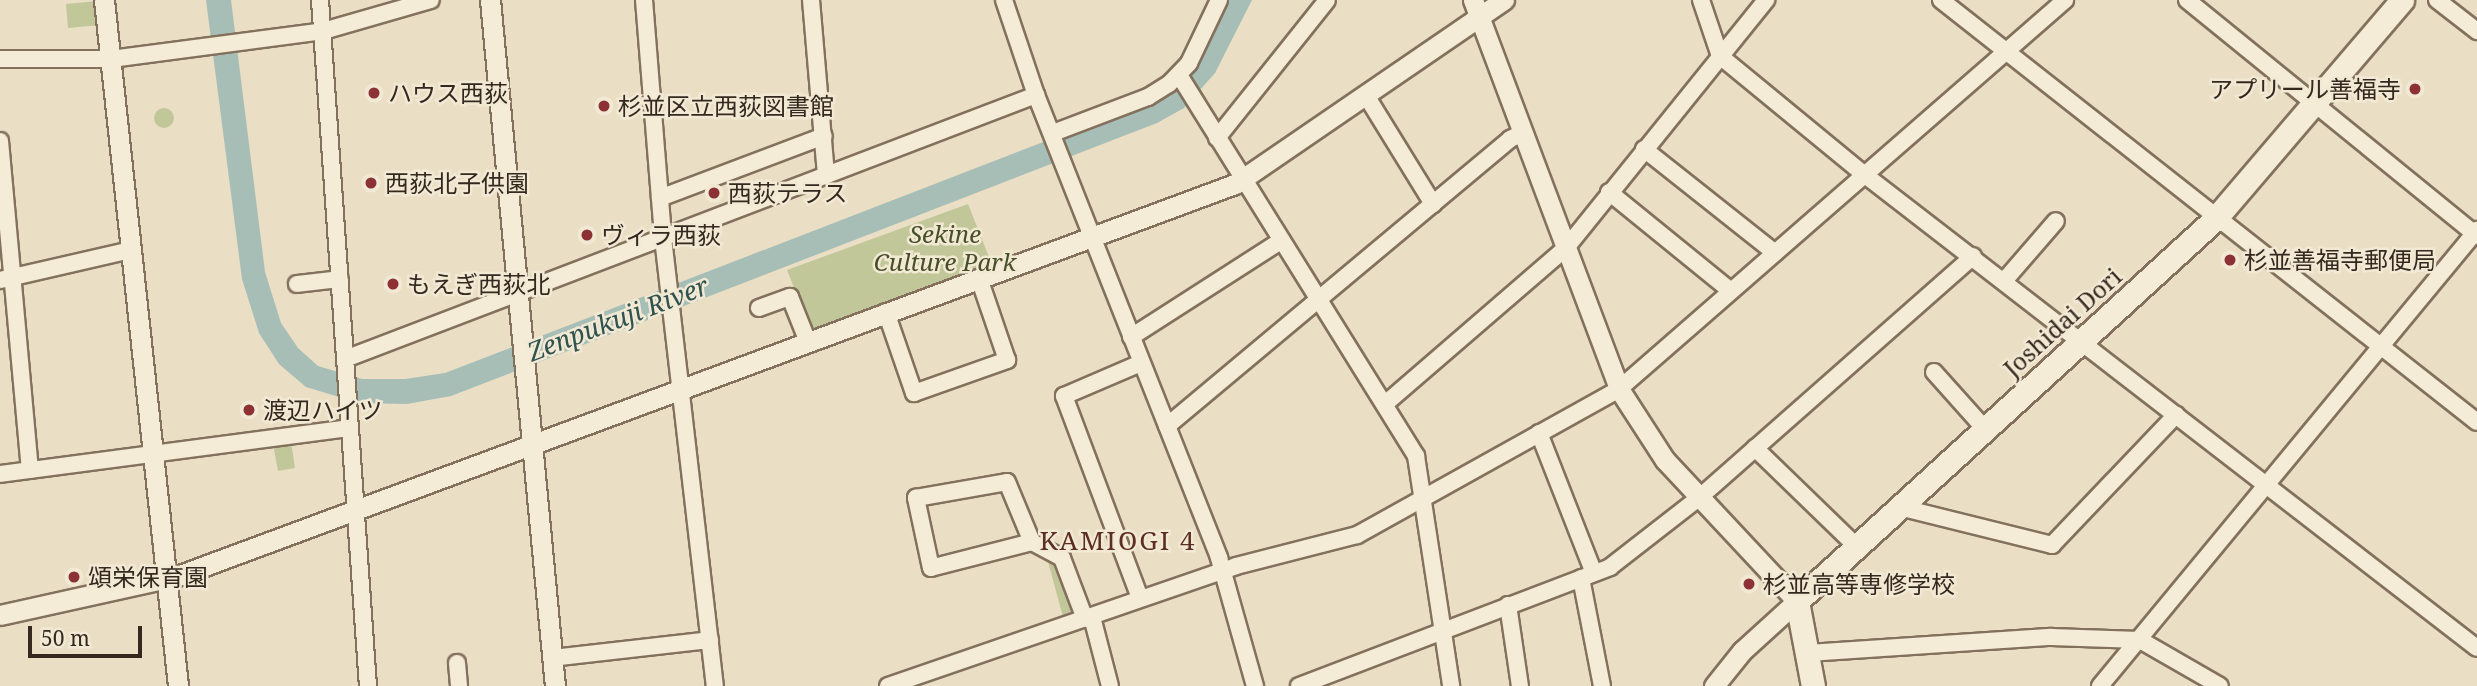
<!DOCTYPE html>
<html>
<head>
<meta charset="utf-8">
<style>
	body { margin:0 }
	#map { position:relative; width:2477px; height:686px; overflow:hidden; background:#eadec5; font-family:"Noto Serif","Noto Sans JP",serif }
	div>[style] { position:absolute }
	.green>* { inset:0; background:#c2c79a }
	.round { border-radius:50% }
	.water>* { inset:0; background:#a6beb6 }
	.roads { filter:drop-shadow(2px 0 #83715d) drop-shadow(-2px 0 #83715d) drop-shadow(0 2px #83715d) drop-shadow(0 -2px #83715d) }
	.minor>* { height:16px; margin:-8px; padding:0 8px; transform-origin:8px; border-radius:8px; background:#f5ecd7 }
	.tertiary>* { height:19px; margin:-9.5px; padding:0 9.5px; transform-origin:9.5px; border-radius:9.5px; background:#f5ecd7 }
	.secondary>* { height:23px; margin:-11.5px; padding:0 11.5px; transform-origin:11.5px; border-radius:11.5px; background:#f5ecd7 }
	.dots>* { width:19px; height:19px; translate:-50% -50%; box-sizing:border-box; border:4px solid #f2e9d4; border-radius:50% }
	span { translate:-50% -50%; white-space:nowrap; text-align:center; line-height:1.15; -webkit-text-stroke:5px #f2e9d4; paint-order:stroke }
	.poi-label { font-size:24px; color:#35291f }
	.right { translate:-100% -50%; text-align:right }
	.left { translate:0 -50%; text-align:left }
	.park-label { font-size:24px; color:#464f28; font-style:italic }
	.street-label { font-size:24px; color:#35291f }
	.water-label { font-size:26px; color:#305350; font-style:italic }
	.neighbourhood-label { font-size:26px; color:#5d2e23; letter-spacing:2px }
	.scale { position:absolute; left:28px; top:626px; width:114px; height:32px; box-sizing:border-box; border:4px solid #35291f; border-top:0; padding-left:9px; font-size:21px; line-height:24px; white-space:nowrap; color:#35291f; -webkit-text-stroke:5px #f2e9d4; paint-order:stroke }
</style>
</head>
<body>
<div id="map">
	<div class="green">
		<i style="clip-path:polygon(98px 1px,101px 25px,68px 28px,66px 4px)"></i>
		<i class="round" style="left:154px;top:108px;width:20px;height:20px"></i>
		<i style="clip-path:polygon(968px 204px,993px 267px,812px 333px,787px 270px)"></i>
		<i style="clip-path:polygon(291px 442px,295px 468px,278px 471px,273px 444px)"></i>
		<i style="clip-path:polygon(1047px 558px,1059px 567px,1076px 613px,1063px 617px)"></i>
	</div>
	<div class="water">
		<i style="clip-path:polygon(206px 0,231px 0,265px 272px,281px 323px,298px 348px,318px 366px,362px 379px,405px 379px,445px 373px,1147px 102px,1169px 89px,1225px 0,1252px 0,1215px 73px,1184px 108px,1157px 123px,451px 396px,407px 404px,359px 403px,306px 387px,279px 364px,259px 333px,242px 279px)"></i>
	</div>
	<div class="roads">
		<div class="minor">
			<i style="left:320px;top:0;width:688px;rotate:86deg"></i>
			<i style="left:644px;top:0;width:239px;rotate:85.4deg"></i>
			<i style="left:663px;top:238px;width:451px;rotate:83.4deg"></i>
			<i style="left:811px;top:0;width:176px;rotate:85.1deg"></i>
			<i style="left:1004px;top:0;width:100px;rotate:71.4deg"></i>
			<i style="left:1036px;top:95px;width:498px;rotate:68.4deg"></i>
			<i style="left:1219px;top:558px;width:133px;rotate:74.3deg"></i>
			<i style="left:1701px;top:0;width:59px;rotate:71.3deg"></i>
			<i style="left:1720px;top:56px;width:188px;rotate:39.4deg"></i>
			<i style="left:1865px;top:175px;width:773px;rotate:37.7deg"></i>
			<i style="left:1941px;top:0;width:682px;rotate:38.21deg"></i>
			<i style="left:2187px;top:0;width:374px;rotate:39.1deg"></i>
			<i style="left:2437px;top:0;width:51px;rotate:37.8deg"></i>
			<i style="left:0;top:59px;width:111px"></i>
			<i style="left:111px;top:59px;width:214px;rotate:-7.5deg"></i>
			<i style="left:323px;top:31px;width:112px;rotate:-16deg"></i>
			<i style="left:1179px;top:75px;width:449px;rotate:58.1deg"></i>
			<i style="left:1416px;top:456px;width:233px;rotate:81.3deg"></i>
			<i style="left:1367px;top:97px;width:126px;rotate:58.3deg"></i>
			<i style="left:1053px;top:133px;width:102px;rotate:-20.8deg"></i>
			<i style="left:1148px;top:97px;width:25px;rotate:-32deg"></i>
			<i style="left:1169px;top:84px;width:29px;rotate:-46deg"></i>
			<i style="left:1189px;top:63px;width:70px;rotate:-64.5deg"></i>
			<i style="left:1217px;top:138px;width:176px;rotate:-51.4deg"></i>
			<i style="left:0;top:141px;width:330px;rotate:84.8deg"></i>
			<i style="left:1644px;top:149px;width:167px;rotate:38.4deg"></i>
			<i style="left:1609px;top:192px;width:157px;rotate:39.1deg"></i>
			<i style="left:660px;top:198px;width:175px;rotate:-20.7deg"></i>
			<i style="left:0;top:280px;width:134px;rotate:-12.9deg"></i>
			<i style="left:2004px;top:281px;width:79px;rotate:-49.1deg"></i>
			<i style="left:297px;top:284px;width:43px;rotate:-6.6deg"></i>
			<i style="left:759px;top:308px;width:33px;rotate:-20deg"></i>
			<i style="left:790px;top:297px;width:48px;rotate:68.2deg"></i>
			<i style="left:886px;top:312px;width:86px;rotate:70.9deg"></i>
			<i style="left:914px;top:393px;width:99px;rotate:-19.5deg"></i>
			<i style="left:1007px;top:360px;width:87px;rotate:-108.9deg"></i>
			<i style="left:1131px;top:337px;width:179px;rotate:-32.7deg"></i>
			<i style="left:345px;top:359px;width:740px;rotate:-20.91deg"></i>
			<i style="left:1934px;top:372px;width:75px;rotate:48.2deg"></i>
			<i style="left:1385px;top:404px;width:239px;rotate:-40.8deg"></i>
			<i style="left:1566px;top:248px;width:319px;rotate:-51.1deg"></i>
			<i style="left:1167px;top:426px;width:447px;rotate:-39.9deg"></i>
			<i style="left:1510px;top:139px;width:14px;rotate:-25deg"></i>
			<i style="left:1539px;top:433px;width:150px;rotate:68.6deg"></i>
			<i style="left:1755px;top:448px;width:141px;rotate:44.1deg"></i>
			<i style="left:0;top:474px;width:351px;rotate:-7.5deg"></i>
			<i style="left:1899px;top:507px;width:158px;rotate:13.9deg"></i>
			<i style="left:2052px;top:545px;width:180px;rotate:-46.4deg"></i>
			<i style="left:1032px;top:542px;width:104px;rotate:165.6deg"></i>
			<i style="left:931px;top:568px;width:72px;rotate:-102.1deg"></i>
			<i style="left:916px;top:498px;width:92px;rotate:-10deg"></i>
			<i style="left:1007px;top:482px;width:65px;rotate:67.4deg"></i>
			<i style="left:1032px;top:542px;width:34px;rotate:28deg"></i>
			<i style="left:1062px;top:558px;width:65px;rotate:69.3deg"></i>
			<i style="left:1581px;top:578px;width:110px;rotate:79deg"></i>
			<i style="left:1140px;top:598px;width:216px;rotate:-110.6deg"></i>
			<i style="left:1064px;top:396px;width:84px;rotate:-23.2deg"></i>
			<i style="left:1508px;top:605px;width:82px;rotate:81.6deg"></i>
			<i style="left:1092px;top:617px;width:71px;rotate:75.4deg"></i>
			<i style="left:1808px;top:653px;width:244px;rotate:-3.8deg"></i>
			<i style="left:2051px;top:637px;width:89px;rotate:1.9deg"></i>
			<i style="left:2140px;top:640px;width:92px;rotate:29.9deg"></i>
			<i style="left:552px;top:658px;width:159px;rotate:-6.5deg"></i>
			<i style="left:457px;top:663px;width:23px;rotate:85deg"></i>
			<i style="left:888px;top:686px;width:368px;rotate:-19deg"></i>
			<i style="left:1236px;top:566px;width:125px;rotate:-14.4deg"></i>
			<i style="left:1357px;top:535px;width:300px;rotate:-29.1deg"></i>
			<i style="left:1619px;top:389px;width:592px;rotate:-41.09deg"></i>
			<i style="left:1299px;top:686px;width:333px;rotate:-20.9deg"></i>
			<i style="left:1610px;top:567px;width:114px;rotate:-37.9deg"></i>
			<i style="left:1700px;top:497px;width:364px;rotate:-41.4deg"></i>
			<i style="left:2100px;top:686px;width:592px;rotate:-50.42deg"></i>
		</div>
		<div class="tertiary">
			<i style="left:104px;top:0;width:690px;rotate:83.84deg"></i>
			<i style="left:490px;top:0;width:689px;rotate:84.59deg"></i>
			<i style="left:1473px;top:0;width:415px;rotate:69.4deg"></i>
			<i style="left:1619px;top:389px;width:85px;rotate:57.1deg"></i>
			<i style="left:1665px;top:460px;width:193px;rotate:46.9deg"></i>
			<i style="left:1797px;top:601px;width:74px;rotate:137.7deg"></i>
			<i style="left:1742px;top:651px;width:45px;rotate:128.7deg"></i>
			<i style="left:0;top:615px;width:184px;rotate:-12.5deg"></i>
			<i style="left:180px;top:575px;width:1125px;rotate:-20.34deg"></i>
			<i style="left:1235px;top:184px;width:326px;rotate:-34.4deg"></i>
		</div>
		<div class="secondary">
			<i style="left:1813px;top:686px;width:86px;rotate:-100.7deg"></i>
			<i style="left:1797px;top:601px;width:566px;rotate:-42.42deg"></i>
			<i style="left:2215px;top:219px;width:288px;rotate:-49.5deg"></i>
		</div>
	</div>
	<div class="dots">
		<i style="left:2415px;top:89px;background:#8c3234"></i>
		<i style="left:374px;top:93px;background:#8c3234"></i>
		<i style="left:604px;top:106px;background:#8c3234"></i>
		<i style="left:371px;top:183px;background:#8c3234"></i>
		<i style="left:714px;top:193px;background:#8c3234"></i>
		<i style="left:587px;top:235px;background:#8c3234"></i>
		<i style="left:2230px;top:260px;background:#8c3234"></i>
		<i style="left:393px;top:284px;background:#8c3234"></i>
		<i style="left:249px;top:410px;background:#8c3234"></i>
		<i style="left:74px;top:577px;background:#8c3234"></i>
		<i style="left:1749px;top:584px;background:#8c3234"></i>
	</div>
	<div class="poi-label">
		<span class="right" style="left:2401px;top:89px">アプリール善福寺</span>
		<span class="left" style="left:388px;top:93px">ハウス西荻</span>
		<span class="left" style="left:618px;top:106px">杉並区立西荻図書館</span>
		<span class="left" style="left:385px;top:183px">西荻北子供園</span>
		<span class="left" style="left:728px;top:193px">西荻テラス</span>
		<span class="left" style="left:601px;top:235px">ヴィラ西荻</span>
		<span class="left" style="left:2244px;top:260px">杉並善福寺郵便局</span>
		<span class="left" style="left:407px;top:284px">もえぎ西荻北</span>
		<span class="left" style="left:263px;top:410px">渡辺ハイツ</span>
		<span class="left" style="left:88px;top:577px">頌栄保育園</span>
		<span class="left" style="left:1763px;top:584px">杉並高等専修学校</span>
	</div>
	<div class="park-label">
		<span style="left:945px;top:248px">Sekine<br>Culture Park</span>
	</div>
	<div class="street-label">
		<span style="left:2062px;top:322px;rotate:-42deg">Joshidai Dori</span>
	</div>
	<div class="water-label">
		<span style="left:618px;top:319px;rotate:-21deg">Zenpukuji River</span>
	</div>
	<div class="neighbourhood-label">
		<span style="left:1118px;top:541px">KAMIOGI 4</span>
	</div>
	<div class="scale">50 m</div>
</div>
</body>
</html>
